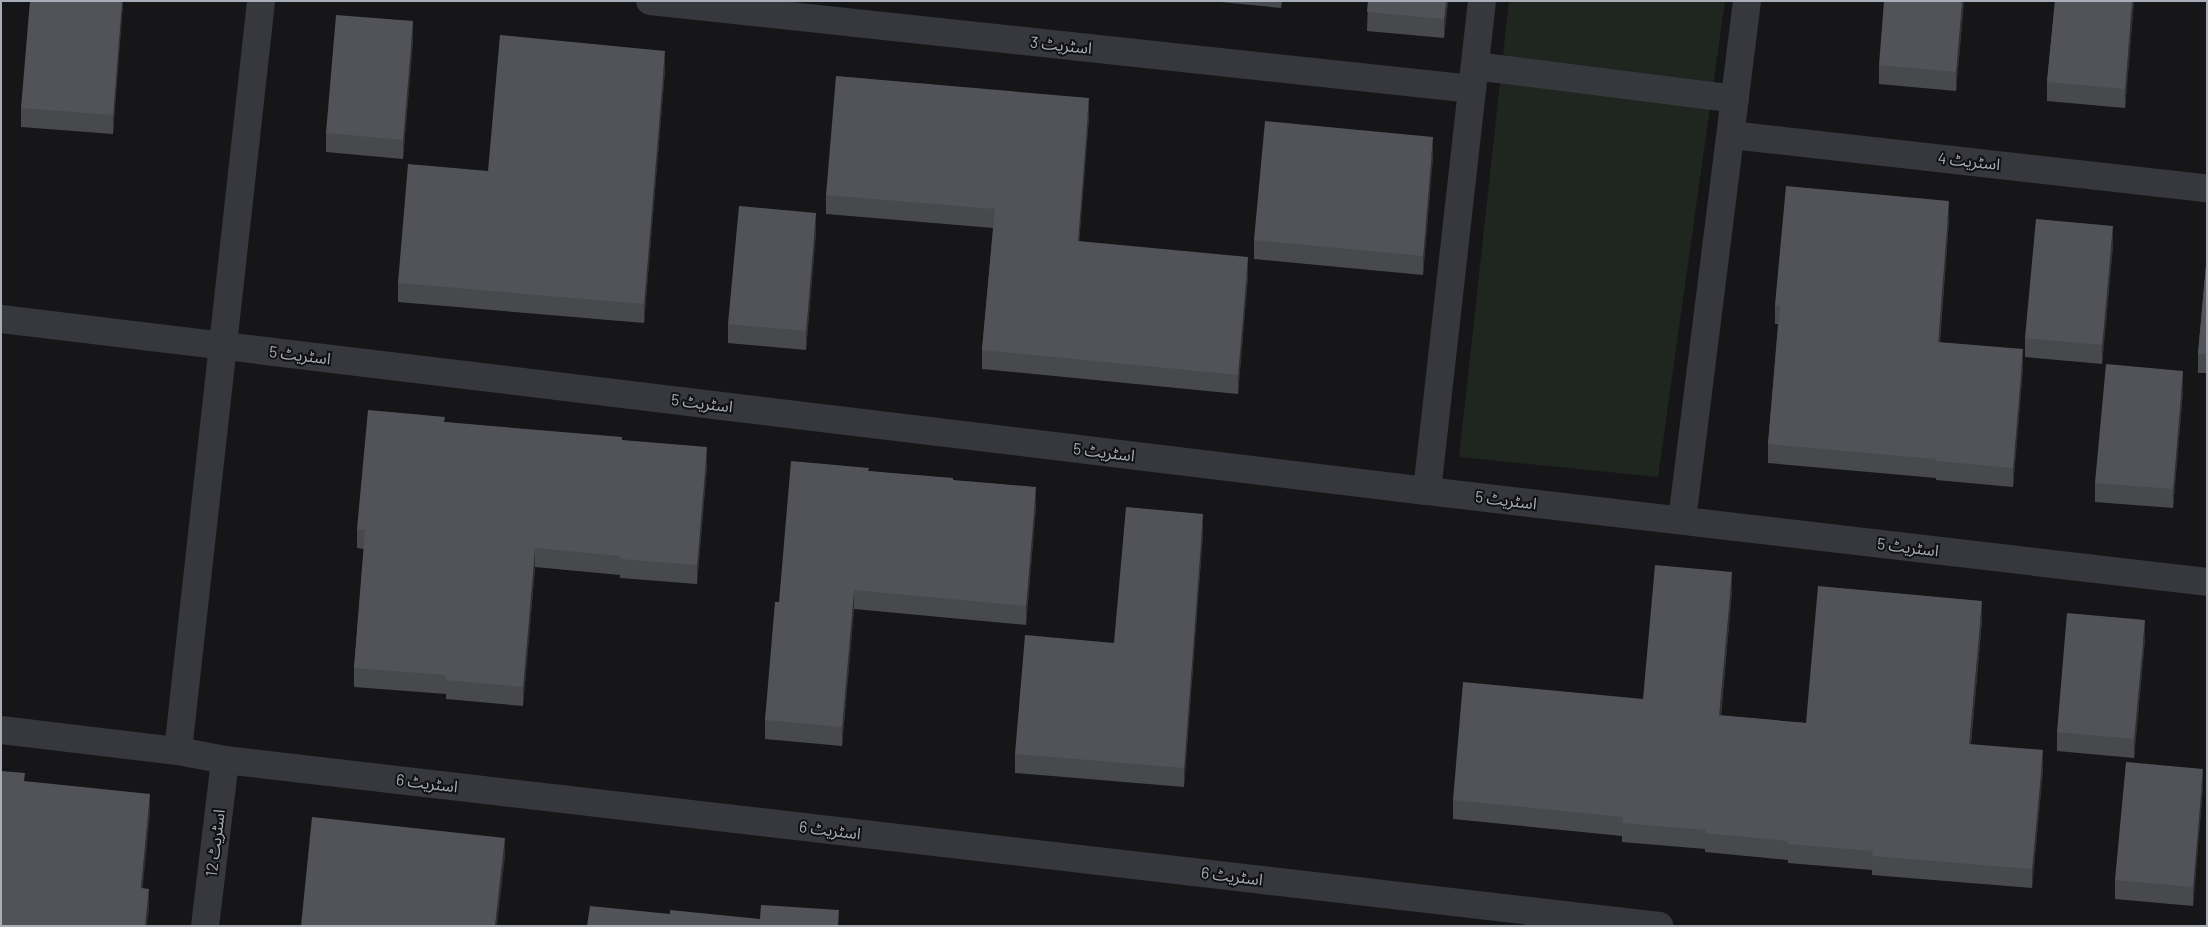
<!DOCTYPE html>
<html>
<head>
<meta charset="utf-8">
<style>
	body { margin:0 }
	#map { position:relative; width:2208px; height:927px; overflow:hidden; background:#161618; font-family:Barlow,"Noto Sans Arabic",sans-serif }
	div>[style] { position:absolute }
	.green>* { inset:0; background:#1e261f }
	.minor>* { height:28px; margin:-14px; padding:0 14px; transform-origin:14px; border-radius:14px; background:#37383d }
	.tertiary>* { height:28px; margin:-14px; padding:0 14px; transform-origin:14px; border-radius:14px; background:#37383d }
	.wall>* { inset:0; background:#47494d }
	.shaded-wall>* { inset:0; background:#2f3033 }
	.building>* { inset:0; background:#525359 }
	span { translate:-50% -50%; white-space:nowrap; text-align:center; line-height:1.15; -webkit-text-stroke:4px #111113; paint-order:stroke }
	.street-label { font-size:16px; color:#a8adb8 }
	.frame { position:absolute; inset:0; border:2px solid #a8adb8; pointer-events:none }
</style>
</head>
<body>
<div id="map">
	<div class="green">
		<i style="clip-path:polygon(1509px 1px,1725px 1px,1658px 477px,1459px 457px)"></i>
	</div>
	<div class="minor">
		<i style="left:650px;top:1px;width:827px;rotate:6.11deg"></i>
		<i style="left:1475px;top:66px;width:262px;rotate:7.2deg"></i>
		<i style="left:1731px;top:135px;width:479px;rotate:6.4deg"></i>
		<i style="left:1px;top:319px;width:1436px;rotate:6.88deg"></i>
		<i style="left:1427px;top:491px;width:785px;rotate:6.65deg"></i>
		<i style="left:1427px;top:491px;width:493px;rotate:-83.6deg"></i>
		<i style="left:1682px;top:520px;width:523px;rotate:-82.86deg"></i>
		<i style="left:178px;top:751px;width:755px;rotate:-83.68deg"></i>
		<i style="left:205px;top:926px;width:167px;rotate:-83.1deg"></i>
	</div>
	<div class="tertiary">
		<i style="left:1px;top:730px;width:178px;rotate:6.8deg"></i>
		<i style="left:178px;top:751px;width:48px;rotate:10.8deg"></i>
		<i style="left:225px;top:760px;width:1444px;rotate:6.6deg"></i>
	</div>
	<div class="wall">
		<i style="clip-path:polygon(123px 1px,113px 134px,21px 127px,21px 108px)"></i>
		<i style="clip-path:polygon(1210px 1px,1282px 1px,1281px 8px)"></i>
		<i style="clip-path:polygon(1368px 1px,1448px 1px,1444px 38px,1367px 31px)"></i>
		<i style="clip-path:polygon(1964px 1px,1956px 91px,1879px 84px,1879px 65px)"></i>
		<i style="clip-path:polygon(2055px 1px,2134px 1px,2125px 108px,2047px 101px,2047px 82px)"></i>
		<i style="clip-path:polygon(413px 40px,403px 159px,326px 152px,326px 133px)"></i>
		<i style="clip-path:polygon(665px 70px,644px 323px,398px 302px,398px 283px,488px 171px)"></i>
		<i style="clip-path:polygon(1089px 117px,1079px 241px,1248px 276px,1238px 394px,982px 369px,982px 350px,993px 228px,826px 214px,826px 195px)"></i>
		<i style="clip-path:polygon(1433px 156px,1423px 275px,1254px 259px,1254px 240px)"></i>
		<i style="clip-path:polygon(1949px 220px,1940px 342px,2023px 368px,2013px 487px,1936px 480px,1936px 478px,1768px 463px,1768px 444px,1778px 324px,1775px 324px,1775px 305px)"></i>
		<i style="clip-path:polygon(816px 232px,806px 350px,728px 343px,728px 324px)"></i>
		<i style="clip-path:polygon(2113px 245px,2102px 364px,2025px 357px,2025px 338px)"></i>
		<i style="clip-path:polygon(2207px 254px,2207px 373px,2198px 373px,2198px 354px)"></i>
		<i style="clip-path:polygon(2183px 390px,2173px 508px,2095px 502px,2095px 483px)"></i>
		<i style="clip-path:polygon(445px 422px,622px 440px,707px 466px,697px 584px,620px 578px,620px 575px,535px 567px,523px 706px,446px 699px,446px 694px,354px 687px,354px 668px,364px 549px,357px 548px,357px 529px)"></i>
		<i style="clip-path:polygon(869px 471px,953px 480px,1036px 506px,1026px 625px,854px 609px,842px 746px,765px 739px,765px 720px,779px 602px)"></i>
		<i style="clip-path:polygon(1203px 533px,1184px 787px,1015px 773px,1015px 754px,1114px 643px)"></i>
		<i style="clip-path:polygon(1732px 590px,1721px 716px,1806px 723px,1982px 620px,1971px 744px,2043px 769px,2032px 888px,1872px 875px,1872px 870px,1788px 863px,1788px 860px,1705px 852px,1705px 849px,1622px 842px,1622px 836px,1453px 819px,1453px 800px,1643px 699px)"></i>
		<i style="clip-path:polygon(2145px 639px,2134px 758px,2057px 751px,2057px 732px)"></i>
		<i style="clip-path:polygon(2203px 787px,2193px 906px,2115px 899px,2115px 880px)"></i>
	</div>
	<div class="shaded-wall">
		<i style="clip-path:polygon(122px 1px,123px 1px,123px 6px,113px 134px,113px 115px)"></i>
		<i style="clip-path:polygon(1446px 1px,1448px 1px,1444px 38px,1444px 19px)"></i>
		<i style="clip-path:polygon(1962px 1px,1964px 1px,1956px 91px,1956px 72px)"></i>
		<i style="clip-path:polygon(2132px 1px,2134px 1px,2125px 108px,2125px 89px)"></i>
		<i style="clip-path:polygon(413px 21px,413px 40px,403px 159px,403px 140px)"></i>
		<i style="clip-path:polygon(665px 51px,665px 70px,644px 323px,644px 304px)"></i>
		<i style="clip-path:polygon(1089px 98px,1089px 117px,1078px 260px,1078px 241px)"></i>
		<i style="clip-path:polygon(1433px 137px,1433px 156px,1423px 275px,1423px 256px)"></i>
		<i style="clip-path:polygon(1949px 201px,1949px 220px,1938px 361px,1938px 342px)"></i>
		<i style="clip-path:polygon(816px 213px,816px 232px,806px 350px,806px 331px)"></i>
		<i style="clip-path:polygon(2113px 226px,2113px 245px,2102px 364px,2102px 345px)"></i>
		<i style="clip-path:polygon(1248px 257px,1248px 276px,1238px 394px,1238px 375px)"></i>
		<i style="clip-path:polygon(2023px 349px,2023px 368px,2013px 487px,2013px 468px)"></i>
		<i style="clip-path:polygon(2183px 371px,2183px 390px,2173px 508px,2173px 489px)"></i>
		<i style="clip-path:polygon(707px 447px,707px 466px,697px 584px,697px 565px)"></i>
		<i style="clip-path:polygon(1036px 487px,1036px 506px,1026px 625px,1026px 606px)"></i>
		<i style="clip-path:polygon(1203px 514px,1203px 533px,1184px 787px,1184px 768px)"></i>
		<i style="clip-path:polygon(535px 548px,535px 567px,523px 706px,523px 687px)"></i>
		<i style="clip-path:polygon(1732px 572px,1732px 590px,1719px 734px,1719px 715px)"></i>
		<i style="clip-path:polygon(854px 590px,854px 609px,842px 746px,842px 727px)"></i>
		<i style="clip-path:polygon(1982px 601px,1982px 620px,1969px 763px,1969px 744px)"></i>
		<i style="clip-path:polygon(2145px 620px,2145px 639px,2134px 758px,2134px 739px)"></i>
		<i style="clip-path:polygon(2043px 750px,2043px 769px,2032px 888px,2032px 869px)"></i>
		<i style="clip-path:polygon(2203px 769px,2203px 787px,2193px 906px,2193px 887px)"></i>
		<i style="clip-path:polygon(150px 794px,150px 813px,141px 907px,141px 888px)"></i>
		<i style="clip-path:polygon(505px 838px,505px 857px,497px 926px,495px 926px)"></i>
		<i style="clip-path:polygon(149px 889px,149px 908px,147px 926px,145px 926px)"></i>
	</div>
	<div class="building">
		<i style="clip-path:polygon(30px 1px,122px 1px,113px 115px,21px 108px)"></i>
		<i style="clip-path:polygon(1368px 1px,1446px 1px,1444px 19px,1367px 12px)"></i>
		<i style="clip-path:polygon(1884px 1px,1962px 1px,1956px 72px,1879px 65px)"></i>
		<i style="clip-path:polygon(2055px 1px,2132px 1px,2125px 89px,2047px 82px)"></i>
		<i style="clip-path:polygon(336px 15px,413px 21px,403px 140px,326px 133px)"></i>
		<i style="clip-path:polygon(500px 35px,665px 51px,644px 304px,398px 283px,408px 164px,488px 171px)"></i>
		<i style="clip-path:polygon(836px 76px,1089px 98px,1078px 241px,1248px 257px,1238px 375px,982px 350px,995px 209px,826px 195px)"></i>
		<i style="clip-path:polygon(1265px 121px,1433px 137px,1423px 256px,1254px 240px)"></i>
		<i style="clip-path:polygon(1786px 186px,1949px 201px,1938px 342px,2023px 349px,2013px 468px,1936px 461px,1936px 459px,1768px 444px,1780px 306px,1775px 305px)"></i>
		<i style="clip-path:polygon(739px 206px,816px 213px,806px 331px,728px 324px)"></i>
		<i style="clip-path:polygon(2036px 219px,2113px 226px,2102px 345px,2025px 338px)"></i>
		<i style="clip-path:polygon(2207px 254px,2207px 354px,2198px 354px)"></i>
		<i style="clip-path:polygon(2106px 364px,2183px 371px,2173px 489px,2095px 483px)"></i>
		<i style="clip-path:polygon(368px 410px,445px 417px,444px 422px,622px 437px,622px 440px,707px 447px,697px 565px,620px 559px,620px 556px,535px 548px,523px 687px,446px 680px,446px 675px,354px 668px,365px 530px,357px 529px)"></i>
		<i style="clip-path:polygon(791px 461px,869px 468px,868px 471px,953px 478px,953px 480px,1036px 487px,1026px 606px,854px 590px,842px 727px,765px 720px,775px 602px,779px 602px)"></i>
		<i style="clip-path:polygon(1126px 507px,1203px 514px,1184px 768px,1015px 754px,1025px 635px,1114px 643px)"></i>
		<i style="clip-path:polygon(1655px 565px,1732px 572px,1719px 715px,1806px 723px,1818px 586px,1982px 601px,1969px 744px,2043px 750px,2032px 869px,1872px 856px,1873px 851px,1788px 844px,1788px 841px,1705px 833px,1706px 830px,1622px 823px,1623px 817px,1453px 800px,1463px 682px,1643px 699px)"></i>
		<i style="clip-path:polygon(2067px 613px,2145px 620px,2134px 739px,2057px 732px)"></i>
		<i style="clip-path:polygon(2126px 762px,2203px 769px,2193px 887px,2115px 880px)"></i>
		<i style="clip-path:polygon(1px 771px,25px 773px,24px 781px,150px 794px,141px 888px,149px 889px,145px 926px,1px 926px)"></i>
		<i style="clip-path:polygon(312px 817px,505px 838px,495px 926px,301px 926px)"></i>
		<i style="clip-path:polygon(761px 905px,839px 910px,838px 926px,587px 926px,590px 906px,670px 914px,670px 910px,760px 919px)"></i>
	</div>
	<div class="street-label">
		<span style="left:1061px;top:45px;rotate:6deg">اسٹریٹ 3</span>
		<span style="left:1969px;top:161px;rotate:6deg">اسٹریٹ 4</span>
		<span style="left:300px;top:355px;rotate:7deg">اسٹریٹ 5</span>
		<span style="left:702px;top:403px;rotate:7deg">اسٹریٹ 5</span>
		<span style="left:1104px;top:452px;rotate:7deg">اسٹریٹ 5</span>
		<span style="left:1506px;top:500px;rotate:7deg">اسٹریٹ 5</span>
		<span style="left:1908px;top:547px;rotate:7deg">اسٹریٹ 5</span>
		<span style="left:427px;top:783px;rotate:7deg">اسٹریٹ 6</span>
		<span style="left:830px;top:830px;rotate:7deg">اسٹریٹ 6</span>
		<span style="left:215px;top:843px;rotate:-83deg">اسٹریٹ 12</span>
		<span style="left:1232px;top:876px;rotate:7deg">اسٹریٹ 6</span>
	</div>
	<div class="frame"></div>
</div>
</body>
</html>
